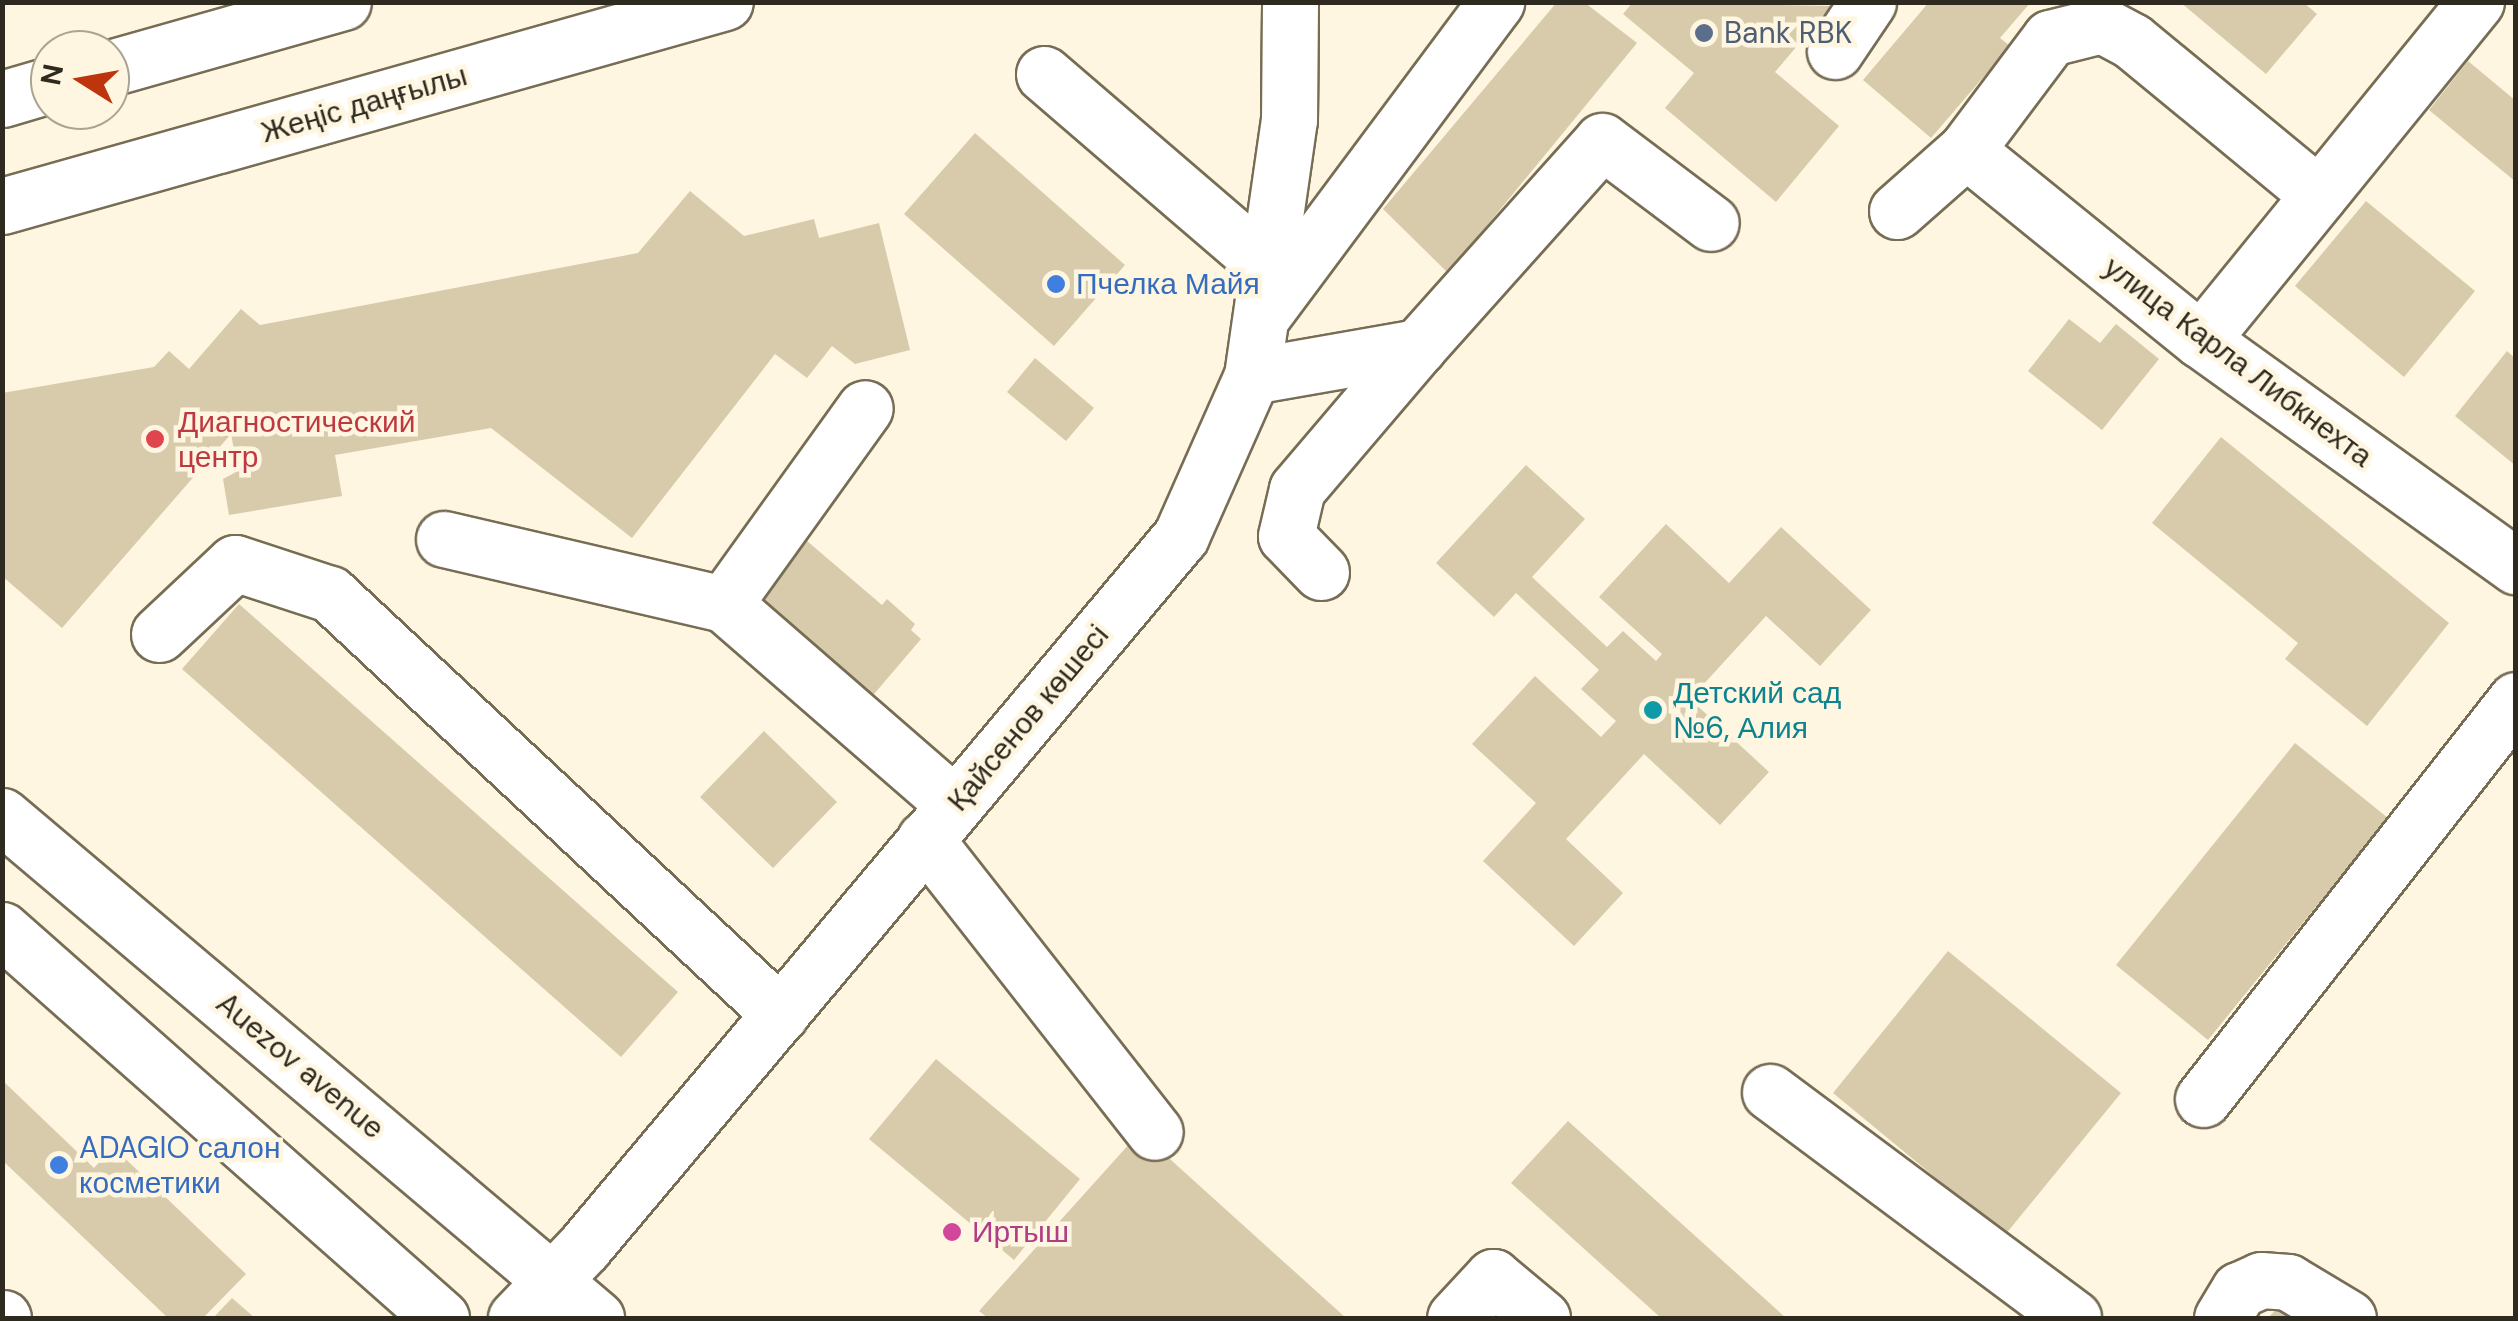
<!DOCTYPE html>
<html>
<head>
<meta charset="utf-8">
<style>
	body { margin:0 }
	#map { position:relative; width:2518px; height:1321px; overflow:hidden; background:#fef6e0; font-family:"DM Sans",sans-serif }
	div>[style] { position:absolute }
	.building>* { inset:0; background:#d8cbab }
	.roads { filter:drop-shadow(2px 0 #776d55) drop-shadow(-2px 0 #776d55) drop-shadow(0 2px #776d55) drop-shadow(0 -2px #776d55) }
	.minor>* { height:55px; margin:-27.5px; padding:0 27.5px; transform-origin:27.5px; border-radius:27.5px; background:#fff }
	.major>* { height:55px; margin:-27.5px; padding:0 27.5px; transform-origin:27.5px; border-radius:27.5px; background:#fff }
	.dots>* { width:28px; height:28px; translate:-50% -50%; box-sizing:border-box; border:5px solid #fef6e0; border-radius:50% }
	span { translate:-50% -50%; white-space:nowrap; text-align:center; line-height:1.15; -webkit-text-stroke:9px #fef6e0; paint-order:stroke }
	.service-label { font-size:30px; color:#4e5e75 }
	.left { translate:0 -50%; text-align:left }
	.street-label { font-size:30px; color:#2f2a20 }
	.shop-label { font-size:30px; color:#366cbe }
	.health-label { font-size:30px; color:#be3a42 }
	.culture-label { font-size:30px; color:#0d838f }
	.hotel-label { font-size:30px; color:#b23c85 }
	.frame { position:absolute; inset:0; border:5px solid #2f2a20; pointer-events:none }
	.north { position:absolute; left:30px; top:30px; width:100px; height:100px; box-sizing:border-box; background:#fef6e0; border:2px solid #aba493; border-radius:50%; rotate:281deg; font-size:28px; font-weight:700; line-height:40px; text-align:center; color:#2f2a20 }
	.north::after { content:''; display:block; margin:auto; width:35px; height:45px; background:#be340d; clip-path:polygon(50% 0,100% 100%,50% 72%,0 100%) }
</style>
</head>
<body>
<div id="map">
	<div class="building">
		<i style="clip-path:polygon(1557px 2px,1584px 2px,1637px 43px,1448px 273px,1383px 209px)"></i>
		<i style="clip-path:polygon(1633px 2px,1831px 6px,1775px 72px,1839px 126px,1776px 202px,1665px 108px,1694px 73px,1623px 14px)"></i>
		<i style="clip-path:polygon(1929px 2px,2031px 2px,2000px 38px,2010px 46px,1931px 138px,1863px 80px)"></i>
		<i style="clip-path:polygon(2180px 2px,2303px 2px,2317px 14px,2266px 74px)"></i>
		<i style="clip-path:polygon(2468px 61px,2516px 101px,2516px 182px,2429px 110px)"></i>
		<i style="clip-path:polygon(975px 133px,1125px 265px,1054px 346px,904px 214px)"></i>
		<i style="clip-path:polygon(690px 191px,744px 236px,814px 219px,819px 238px,879px 223px,910px 350px,855px 364px,832px 346px,807px 378px,775px 354px,632px 538px,491px 428px,335px 455px,342px 496px,229px 515px,223px 479px,238px 471px,231px 434px,62px 628px,2px 576px,2px 393px,154px 367px,169px 351px,189px 369px,241px 309px,260px 325px,638px 253px)"></i>
		<i style="clip-path:polygon(2366px 201px,2475px 291px,2404px 377px,2295px 286px)"></i>
		<i style="clip-path:polygon(2069px 319px,2100px 343px,2116px 324px,2159px 359px,2102px 430px,2028px 371px)"></i>
		<i style="clip-path:polygon(2507px 351px,2516px 359px,2516px 466px,2455px 416px)"></i>
		<i style="clip-path:polygon(1035px 358px,1094px 408px,1066px 441px,1007px 392px)"></i>
		<i style="clip-path:polygon(2221px 437px,2449px 623px,2367px 726px,2285px 659px,2298px 643px,2152px 523px)"></i>
		<i style="clip-path:polygon(1526px 465px,1585px 519px,1532px 577px,1607px 647px,1623px 631px,1656px 661px,1662px 654px,1599px 597px,1666px 524px,1729px 583px,1781px 527px,1871px 610px,1820px 666px,1766px 616px,1690px 699px,1769px 772px,1720px 825px,1644px 754px,1566px 839px,1623px 893px,1574px 946px,1483px 861px,1536px 803px,1472px 744px,1535px 676px,1601px 737px,1616px 721px,1581px 689px,1599px 670px,1516px 593px,1494px 617px,1436px 563px)"></i>
		<i style="clip-path:polygon(800px 535px,882px 605px,887px 599px,915px 624px,911px 630px,921px 639px,863px 707px,742px 603px)"></i>
		<i style="clip-path:polygon(239px 604px,678px 992px,621px 1057px,182px 669px)"></i>
		<i style="clip-path:polygon(764px 731px,837px 802px,773px 868px,700px 797px)"></i>
		<i style="clip-path:polygon(2295px 743px,2388px 818px,2208px 1040px,2116px 965px)"></i>
		<i style="clip-path:polygon(1948px 951px,2121px 1093px,2005px 1235px,1833px 1093px)"></i>
		<i style="clip-path:polygon(936px 1059px,1080px 1179px,1014px 1260px,869px 1139px)"></i>
		<i style="clip-path:polygon(2px 1080px,94px 1168px,113px 1147px,246px 1274px,203px 1318px,168px 1318px,2px 1160px)"></i>
		<i style="clip-path:polygon(1568px 1121px,1786px 1318px,1661px 1318px,1511px 1183px)"></i>
		<i style="clip-path:polygon(1140px 1132px,1346px 1318px,988px 1318px,979px 1311px)"></i>
		<i style="clip-path:polygon(232px 1298px,255px 1318px,213px 1318px)"></i>
		<i style="clip-path:polygon(2278px 1307px,2291px 1318px,2268px 1318px)"></i>
	</div>
	<div class="roads">
		<div class="minor">
			<i style="left:1835px;top:51px;width:59px;rotate:-56deg"></i>
			<i style="left:1044px;top:74px;width:296px;rotate:40.7deg"></i>
			<i style="left:1966px;top:150px;width:302px;rotate:39deg"></i>
			<i style="left:2201px;top:340px;width:388px;rotate:35.7deg"></i>
			<i style="left:1897px;top:211px;width:92px;rotate:-41.5deg"></i>
			<i style="left:1966px;top:150px;width:140px;rotate:-53.1deg"></i>
			<i style="left:2050px;top:38px;width:54px;rotate:-14deg"></i>
			<i style="left:2102px;top:25px;width:34px;rotate:28deg"></i>
			<i style="left:2132px;top:41px;width:242px;rotate:39.5deg"></i>
			<i style="left:1265px;top:312px;width:387px;rotate:-53.3deg"></i>
			<i style="left:2201px;top:340px;width:436px;rotate:-50.9deg"></i>
			<i style="left:1252px;top:376px;width:169px;rotate:-9.9deg"></i>
			<i style="left:1418px;top:347px;width:276px;rotate:-48.2deg"></i>
			<i style="left:1602px;top:141px;width:136px;rotate:37deg"></i>
			<i style="left:444px;top:539px;width:287px;rotate:13.1deg"></i>
			<i style="left:724px;top:604px;width:306px;rotate:41deg"></i>
			<i style="left:1321px;top:572px;width:50px;rotate:-134.2deg"></i>
			<i style="left:1286px;top:536px;width:48px;rotate:-76.8deg"></i>
			<i style="left:1297px;top:489px;width:187px;rotate:-49.6deg"></i>
			<i style="left:724px;top:604px;width:241px;rotate:-54.3deg"></i>
			<i style="left:159px;top:634px;width:104px;rotate:-43.1deg"></i>
			<i style="left:235px;top:563px;width:100px;rotate:18.1deg"></i>
			<i style="left:330px;top:594px;width:616px;rotate:43.03deg"></i>
			<i style="left:925px;top:839px;width:372px;rotate:51.9deg"></i>
			<i style="left:1770px;top:1092px;width:378px;rotate:36.7deg"></i>
			<i style="left:2203px;top:1099px;width:507px;rotate:-51.89deg"></i>
			<i style="left:2px;top:1318px;width:1px"></i>
			<i style="left:516px;top:1318px;width:98px;rotate:-46.2deg"></i>
			<i style="left:584px;top:1247px;width:928px;rotate:-49.98deg"></i>
			<i style="left:1181px;top:536px;width:175px;rotate:-66.1deg"></i>
			<i style="left:1252px;top:376px;width:259px;rotate:-81.8deg"></i>
			<i style="left:1289px;top:120px;width:118px;rotate:-89.5deg"></i>
			<i style="left:1455px;top:1318px;width:56px;rotate:-47.2deg"></i>
			<i style="left:1493px;top:1277px;width:64px;rotate:39.9deg"></i>
			<i style="left:2222px;top:1318px;width:33px;rotate:-59deg"></i>
			<i style="left:2239px;top:1290px;width:24px;rotate:-24deg"></i>
			<i style="left:2261px;top:1280px;width:27px;rotate:4deg"></i>
			<i style="left:2288px;top:1282px;width:70px;rotate:31deg"></i>
		</div>
		<div class="major">
			<i style="left:110px;top:68px;width:242px;rotate:-15.8deg"></i>
			<i style="left:2px;top:99px;width:50px;rotate:-16.3deg"></i>
			<i style="left:2px;top:206px;width:751px;rotate:-15.76deg"></i>
			<i style="left:2px;top:816px;width:778px;rotate:40.2deg"></i>
			<i style="left:2px;top:930px;width:586px;rotate:41.47deg"></i>
		</div>
	</div>
	<div class="dots">
		<i style="left:1704px;top:33px;background:#5c6f8a"></i>
		<i style="left:1056px;top:284px;background:#3f7fe0"></i>
		<i style="left:155px;top:439px;background:#e0444e"></i>
		<i style="left:1653px;top:710px;background:#0f9aa8"></i>
		<i style="left:59px;top:1165px;background:#3f7fe0"></i>
		<i style="left:952px;top:1232px;background:#d1479c"></i>
	</div>
	<div class="service-label">
		<span class="left" style="left:1724px;top:33px">Bank RBK</span>
	</div>
	<div class="street-label">
		<span style="left:364px;top:104px;rotate:-16deg">Жеңіс даңғылы</span>
		<span style="left:2238px;top:362px;rotate:37deg">улица Карла Либкнехта</span>
		<span style="left:1028px;top:718px;rotate:-50deg">Қайсенов көшесі</span>
		<span style="left:300px;top:1066px;rotate:40deg">Auezov avenue</span>
	</div>
	<div class="shop-label">
		<span class="left" style="left:1076px;top:284px">Пчелка Майя</span>
		<span class="left" style="left:79px;top:1165px">ADAGIO салон<br>косметики</span>
	</div>
	<div class="health-label">
		<span class="left" style="left:178px;top:439px">Диагностический<br>центр</span>
	</div>
	<div class="culture-label">
		<span class="left" style="left:1673px;top:710px">Детский сад<br>№6, Алия</span>
	</div>
	<div class="hotel-label">
		<span class="left" style="left:972px;top:1232px">Иртыш</span>
	</div>
	<div class="frame"></div>
	<div class="north">N</div>
</div>
</body>
</html>
